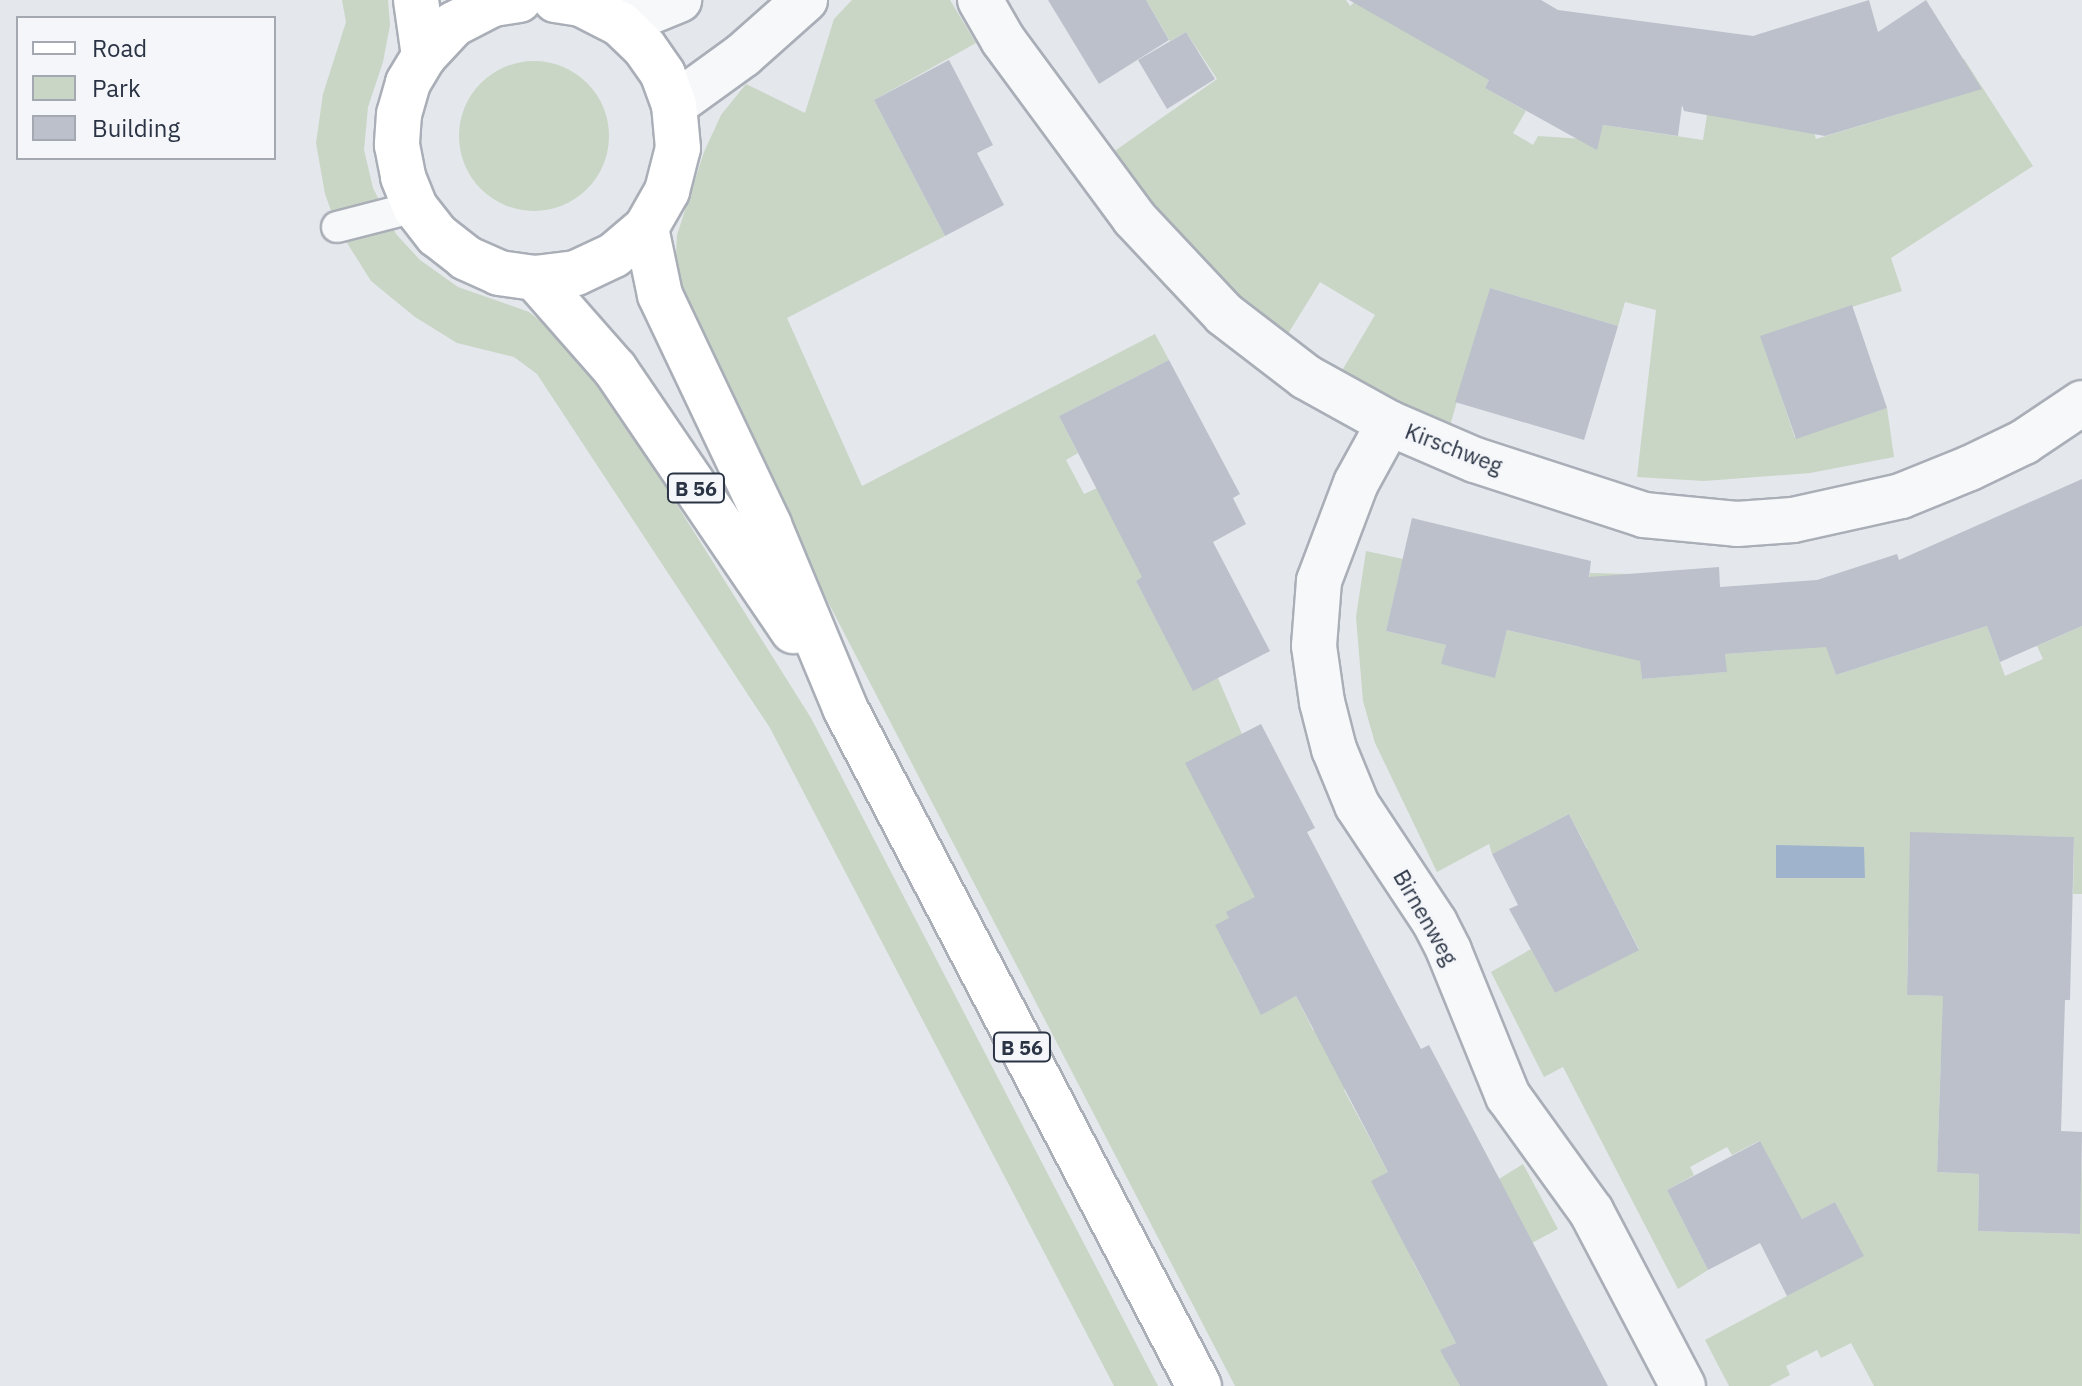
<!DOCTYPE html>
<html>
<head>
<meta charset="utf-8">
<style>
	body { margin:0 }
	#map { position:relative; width:2082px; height:1386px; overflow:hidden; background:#e4e7ec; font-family:"IBM Plex Sans",sans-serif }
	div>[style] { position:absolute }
	.green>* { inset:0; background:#c9d6c5 }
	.round { border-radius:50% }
	.water>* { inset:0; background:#9fb4cc }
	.building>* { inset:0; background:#bbc0ca }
	.roads { filter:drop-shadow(2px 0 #a9aeb7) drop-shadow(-2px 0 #a9aeb7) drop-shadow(0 2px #a9aeb7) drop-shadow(0 -2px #a9aeb7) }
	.lane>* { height:30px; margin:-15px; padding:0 15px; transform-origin:15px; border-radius:15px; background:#f7f8fa }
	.street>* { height:44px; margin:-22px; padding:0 22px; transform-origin:22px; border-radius:22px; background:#f7f8fa }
	.primary>* { height:44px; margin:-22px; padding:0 22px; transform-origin:22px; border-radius:22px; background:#fff }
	span { translate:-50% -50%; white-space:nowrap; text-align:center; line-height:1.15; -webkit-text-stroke:6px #f4f6f9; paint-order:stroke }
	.shield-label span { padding:2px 6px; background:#f4f6f9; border:2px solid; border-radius:6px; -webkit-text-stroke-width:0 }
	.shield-label { font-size:20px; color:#2b3445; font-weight:700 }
	.street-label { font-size:22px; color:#2b3445 }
	.legend { position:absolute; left:16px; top:16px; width:260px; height:144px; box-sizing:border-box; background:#f4f6f9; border:2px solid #a4a8b1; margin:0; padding:10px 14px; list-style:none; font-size:24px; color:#2b3445 }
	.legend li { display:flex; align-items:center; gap:16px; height:40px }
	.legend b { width:40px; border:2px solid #a4a8b1 }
</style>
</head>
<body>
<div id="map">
	<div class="green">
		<i style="clip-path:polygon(342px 0,388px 0,390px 25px,383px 62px,368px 107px,364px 150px,373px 188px,396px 234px,420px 260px,458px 287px,529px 312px,580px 353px,611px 400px,811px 718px,1158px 1386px,1114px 1386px,770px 728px,537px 374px,514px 357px,457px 343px,415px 317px,371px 281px,337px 227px,325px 194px,316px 143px,323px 94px,346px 22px)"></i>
		<i style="clip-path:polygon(852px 0,950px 0,976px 43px,874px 100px,945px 236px,787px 318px,862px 486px,1155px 334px,1169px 360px,1059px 416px,1078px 453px,1066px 460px,1084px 494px,1097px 488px,1195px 549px,1136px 581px,1193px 690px,1218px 678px,1242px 734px,1271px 851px,1249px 955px,1234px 963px,1261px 1014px,1296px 996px,1313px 1030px,1417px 1052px,1344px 1090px,1388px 1172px,1475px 1194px,1523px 1164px,1558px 1229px,1532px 1243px,1514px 1207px,1412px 1260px,1456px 1343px,1441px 1350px,1460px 1386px,1235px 1386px,746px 444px,691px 324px,675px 274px,677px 235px,704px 152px,721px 115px,746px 84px,805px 113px,834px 19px)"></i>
		<i style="clip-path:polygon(1146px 0,1346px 0,1350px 6px,1357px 0,1406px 0,1489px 80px,1485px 88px,1526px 111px,1513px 133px,1533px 145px,1538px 136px,1599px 140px,1603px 125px,1703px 140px,1707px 115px,1802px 95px,1816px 139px,1902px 113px,1898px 101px,1964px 59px,2033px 166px,1891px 258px,1902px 291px,1761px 336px,1795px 438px,1887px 408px,1894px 457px,1810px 473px,1704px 481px,1637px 477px,1656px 310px,1625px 302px,1618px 326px,1490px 288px,1449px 429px,1340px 374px,1375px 315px,1320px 282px,1286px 337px,1229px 292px,1188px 251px,1109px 155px,1217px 79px,1186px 32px,1170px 41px)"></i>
		<i class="round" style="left:459px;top:61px;width:150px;height:150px"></i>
		<i style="clip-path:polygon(1366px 551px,1403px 559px,1386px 631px,1446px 645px,1442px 664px,1495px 677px,1507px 630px,1579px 647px,1590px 573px,1633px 574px,1642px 679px,1726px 672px,1725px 654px,1783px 650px,1778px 583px,1806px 584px,1836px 675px,1987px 626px,2005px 676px,2043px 659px,2037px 646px,2082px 626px,2082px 894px,2073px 894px,2074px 837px,1910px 833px,1960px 930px,1908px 929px,1907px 995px,1979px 997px,1941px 1055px,1937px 1172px,1979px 1174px,1978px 1231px,2079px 1234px,2082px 1154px,2082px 1386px,1874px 1386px,1851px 1343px,1821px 1358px,1817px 1350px,1786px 1366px,1790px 1375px,1769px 1386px,1729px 1386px,1705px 1340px,1863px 1255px,1835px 1202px,1802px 1219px,1759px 1141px,1732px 1155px,1727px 1147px,1690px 1167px,1694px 1175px,1667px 1190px,1708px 1270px,1678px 1289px,1563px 1067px,1544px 1077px,1491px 972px,1531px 949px,1555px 993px,1639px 949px,1595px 865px,1510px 888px,1587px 848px,1569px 814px,1492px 854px,1489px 844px,1437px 872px,1375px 743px,1363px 701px,1356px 617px)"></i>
	</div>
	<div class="water">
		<i style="clip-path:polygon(1776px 845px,1864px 847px,1865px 878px,1776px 878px)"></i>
	</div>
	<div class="building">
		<i style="clip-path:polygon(1048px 0,1146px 0,1169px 40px,1099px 84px)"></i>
		<i style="clip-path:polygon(1349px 0,1541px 0,1558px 10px,1753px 36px,1869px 0,1878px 32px,1926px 0,1982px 89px,1825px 136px,1684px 111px,1682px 105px,1678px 136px,1603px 125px,1597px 150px,1485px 88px,1489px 80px)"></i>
		<i style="clip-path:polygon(1186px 32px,1215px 79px,1167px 109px,1138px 60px)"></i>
		<i style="clip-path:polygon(949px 60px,993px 145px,977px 153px,1004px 205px,945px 236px,874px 100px)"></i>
		<i style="clip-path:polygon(1490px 288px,1618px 326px,1584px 440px,1455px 402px)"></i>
		<i style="clip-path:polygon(1852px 305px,1887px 408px,1796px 439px,1760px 336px)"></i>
		<i style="clip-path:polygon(1169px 360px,1240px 494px,1233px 498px,1246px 524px,1213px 542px,1270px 651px,1193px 691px,1136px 581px,1142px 577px,1059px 416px)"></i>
		<i style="clip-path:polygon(2082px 479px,2082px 626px,2000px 662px,1987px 626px,1836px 675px,1826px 647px,1725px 654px,1727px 672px,1642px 679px,1640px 661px,1507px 630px,1495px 678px,1441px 664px,1446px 645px,1386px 631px,1412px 518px,1591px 561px,1589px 577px,1719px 567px,1720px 587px,1817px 580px,1897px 554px,1899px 560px)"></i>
		<i style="clip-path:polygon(1261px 724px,1315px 828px,1307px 832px,1421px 1049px,1429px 1045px,1608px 1386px,1460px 1386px,1440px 1350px,1456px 1343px,1371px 1181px,1388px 1172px,1296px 996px,1261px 1015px,1215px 925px,1229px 918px,1226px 912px,1255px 897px,1185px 763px)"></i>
		<i style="clip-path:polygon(1569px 814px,1639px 950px,1555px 993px,1509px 909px,1518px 905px,1492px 854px)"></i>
		<i style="clip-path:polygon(1910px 832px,2074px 837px,2070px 1000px,2065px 1000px,2061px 1131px,2082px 1132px,2080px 1234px,1978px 1231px,1979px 1174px,1937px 1172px,1943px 996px,1907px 995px)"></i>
		<i style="clip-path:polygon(1760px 1141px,1802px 1219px,1835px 1202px,1864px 1256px,1787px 1296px,1760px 1243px,1708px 1270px,1667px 1190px)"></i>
	</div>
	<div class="roads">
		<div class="lane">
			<i style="left:337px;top:227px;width:81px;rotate:-14.4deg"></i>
		</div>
		<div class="street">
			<i style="left:980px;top:0;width:46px;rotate:60.1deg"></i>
			<i style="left:1003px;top:40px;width:221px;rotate:53.6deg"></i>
			<i style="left:1134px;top:218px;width:132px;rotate:46.8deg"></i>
			<i style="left:1224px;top:314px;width:103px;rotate:37.5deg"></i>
			<i style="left:1306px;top:377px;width:95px;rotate:29deg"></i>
			<i style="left:1389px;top:423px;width:94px;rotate:23.3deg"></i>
			<i style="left:1475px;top:460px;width:178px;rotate:18deg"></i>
			<i style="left:1644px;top:515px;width:93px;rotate:5.5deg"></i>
			<i style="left:1737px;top:524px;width:56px;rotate:-4.1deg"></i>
			<i style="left:1793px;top:520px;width:111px;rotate:-12.5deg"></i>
			<i style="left:1901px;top:496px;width:74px;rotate:-22.1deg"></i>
			<i style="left:1970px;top:468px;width:60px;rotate:-25.7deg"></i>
			<i style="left:2024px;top:442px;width:70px;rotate:-33.9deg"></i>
			<i style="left:620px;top:24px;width:64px;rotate:-22.1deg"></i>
			<i style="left:674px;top:105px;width:85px;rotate:-35.9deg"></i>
			<i style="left:743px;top:55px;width:83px;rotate:-41.6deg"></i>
			<i style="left:1389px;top:423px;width:68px;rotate:118.8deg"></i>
			<i style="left:1356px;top:483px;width:105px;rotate:110.7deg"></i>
			<i style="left:1319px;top:581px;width:65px;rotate:94.4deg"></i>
			<i style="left:1314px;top:646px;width:57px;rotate:81.9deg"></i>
			<i style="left:1322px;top:702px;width:49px;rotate:75.7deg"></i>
			<i style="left:1334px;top:749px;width:61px;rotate:67.7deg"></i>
			<i style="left:1357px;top:805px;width:141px;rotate:56.5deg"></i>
			<i style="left:1435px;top:923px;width:31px;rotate:63deg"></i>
			<i style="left:1449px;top:951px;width:157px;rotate:67.9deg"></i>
			<i style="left:1508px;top:1096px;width:142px;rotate:54.2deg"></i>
			<i style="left:1591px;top:1211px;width:198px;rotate:62.3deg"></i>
		</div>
		<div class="primary">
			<i style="left:416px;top:0;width:57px;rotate:81.9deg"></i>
			<i style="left:519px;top:0;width:26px;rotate:171deg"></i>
			<i style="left:493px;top:4px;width:44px;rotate:152.9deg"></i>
			<i style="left:454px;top:24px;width:44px;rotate:133.2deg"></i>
			<i style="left:424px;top:56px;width:31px;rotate:121deg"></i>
			<i style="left:408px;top:83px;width:32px;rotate:106deg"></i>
			<i style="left:399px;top:114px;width:31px;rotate:94deg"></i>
			<i style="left:397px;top:145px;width:33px;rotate:79deg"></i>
			<i style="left:403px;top:177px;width:32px;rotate:68deg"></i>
			<i style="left:415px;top:207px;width:36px;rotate:52deg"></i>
			<i style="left:437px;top:235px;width:37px;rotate:38deg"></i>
			<i style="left:466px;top:258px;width:36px;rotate:24deg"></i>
			<i style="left:499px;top:273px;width:36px;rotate:8deg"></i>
			<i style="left:535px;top:278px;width:41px;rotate:-7deg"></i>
			<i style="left:576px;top:273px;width:42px;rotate:-25.3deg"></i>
			<i style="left:614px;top:255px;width:42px;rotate:-40.2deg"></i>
			<i style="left:646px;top:228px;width:43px;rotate:-60.4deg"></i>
			<i style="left:667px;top:191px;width:44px;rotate:-75.7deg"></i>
			<i style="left:678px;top:148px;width:43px;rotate:-95.3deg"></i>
			<i style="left:674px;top:105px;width:33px;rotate:-110deg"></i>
			<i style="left:663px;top:74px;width:33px;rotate:-125deg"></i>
			<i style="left:644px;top:47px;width:33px;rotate:-136deg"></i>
			<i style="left:620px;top:24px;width:44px;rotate:-152.9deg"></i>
			<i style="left:581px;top:4px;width:26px;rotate:-171deg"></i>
			<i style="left:646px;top:228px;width:68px;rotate:78.2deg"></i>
			<i style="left:660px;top:295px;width:255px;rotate:64.6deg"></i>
			<i style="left:769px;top:525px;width:198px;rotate:67.4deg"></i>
			<i style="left:845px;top:708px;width:765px;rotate:62.43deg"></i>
			<i style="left:535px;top:278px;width:121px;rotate:48.7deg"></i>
			<i style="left:615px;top:369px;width:317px;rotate:55.8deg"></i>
		</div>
	</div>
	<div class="shield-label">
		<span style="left:696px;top:488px">B 56</span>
		<span style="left:1022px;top:1047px">B 56</span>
	</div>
	<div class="street-label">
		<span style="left:1454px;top:448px;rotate:21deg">Kirschweg</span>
		<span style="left:1426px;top:917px;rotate:60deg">Birnenweg</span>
	</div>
	<ul class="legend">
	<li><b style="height:10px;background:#fff"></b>Road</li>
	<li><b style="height:22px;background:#c9d6c5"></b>Park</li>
	<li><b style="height:22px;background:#bbc0ca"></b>Building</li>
	</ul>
</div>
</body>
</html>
